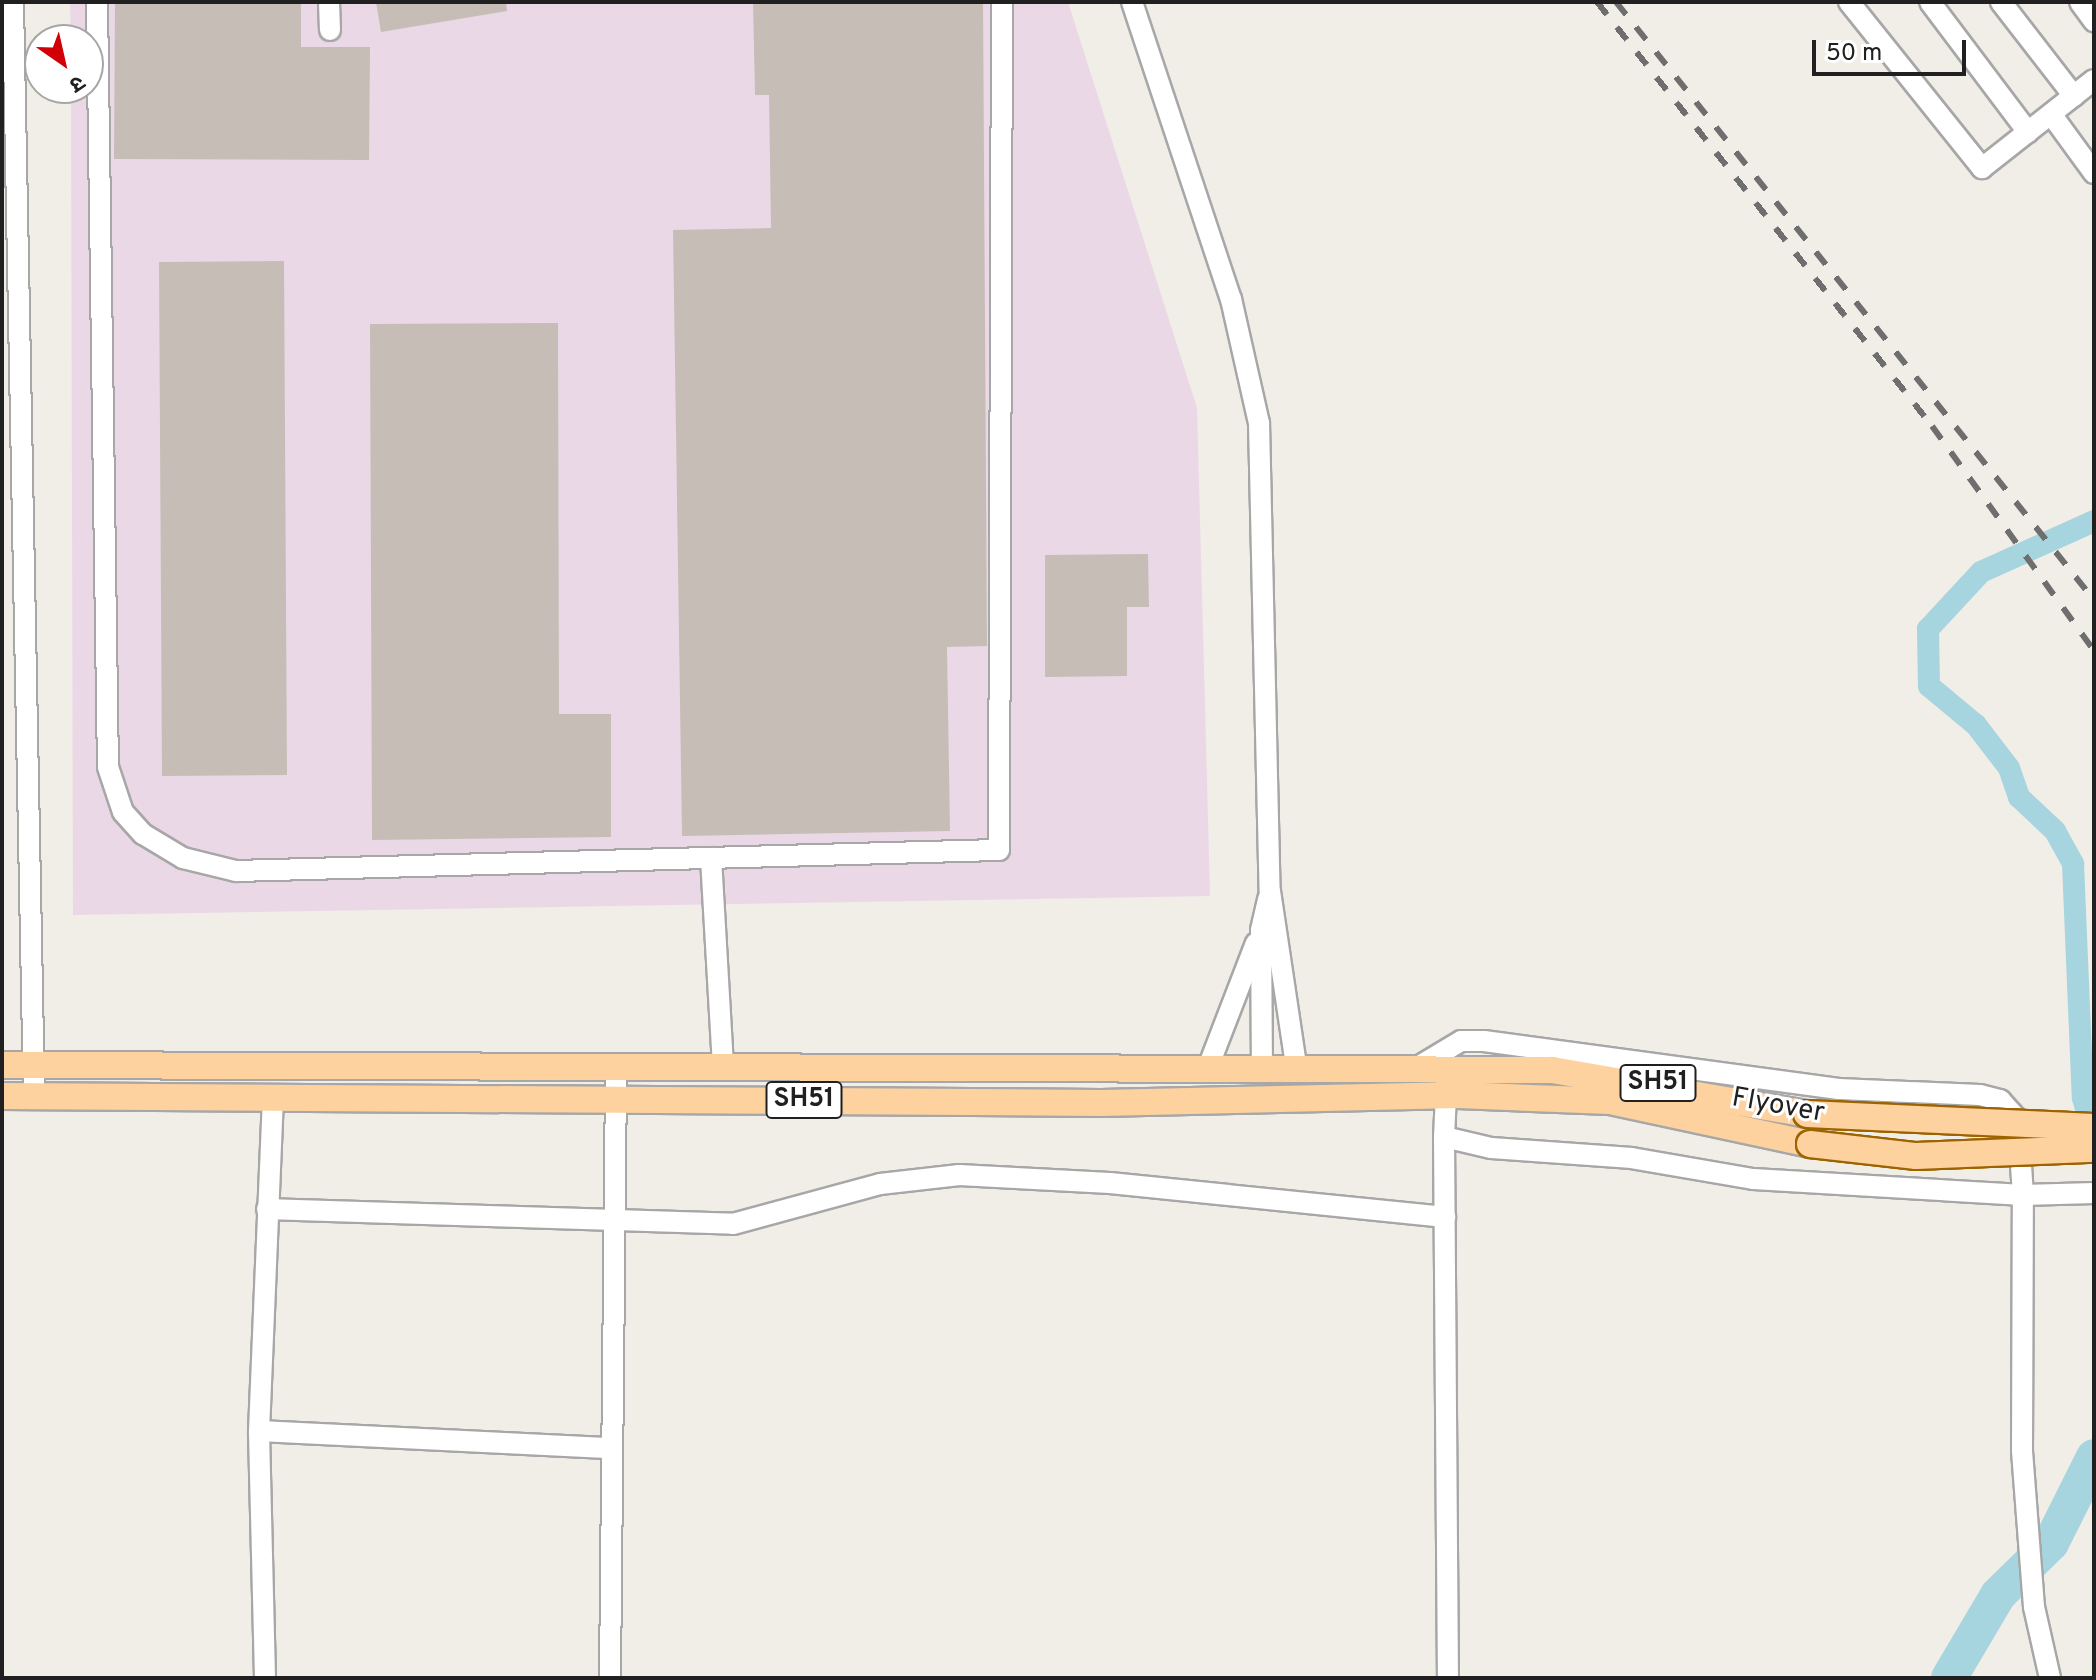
<!DOCTYPE html>
<html>
<head>
<meta charset="utf-8">
<style>
	body { margin:0 }
	#map { position:relative; width:2096px; height:1680px; overflow:hidden; background:#f1ede7; font-family:Overpass,"Noto Sans Devanagari",sans-serif }
	div>[style] { position:absolute }
	.industrial>* { inset:0; background:#ead8e7 }
	.canal>* { height:22px; margin:-11px; padding:0 11px; transform-origin:11px; border-radius:11px; background:#a6d4df }
	.river>* { height:36px; margin:-18px; padding:0 18px; transform-origin:18px; border-radius:18px; background:#a6d4df }
	.building>* { inset:0; background:#c6bdb6 }
	.roads { filter:drop-shadow(2px 0 #a7a7a7) drop-shadow(-2px 0 #a7a7a7) drop-shadow(0 2px #a7a7a7) drop-shadow(0 -2px #a7a7a7) }
	.minor>* { height:20px; margin:-10px; padding:0 10px; transform-origin:10px; border-radius:10px; background:#fff }
	.major>* { height:26px; margin:-13px; padding:0 13px; transform-origin:13px; border-radius:13px; background:#fed29f }
	.rail>* { height:6px; margin-top:-3px; transform-origin:0; background:repeating-linear-gradient(90deg,#6e6e6e 0 16px,transparent 0 32px) }
	.bridges { filter:drop-shadow(2px 0 #9c6400) drop-shadow(-2px 0 #9c6400) drop-shadow(0 2px #9c6400) drop-shadow(0 -2px #9c6400) }
	.major-bridge>* { height:26px; margin:-13px; padding:0 13px; transform-origin:13px; border-radius:13px; background:#fed29f }
	span { translate:-50% -50%; white-space:nowrap; text-align:center; line-height:1.15; -webkit-text-stroke:6px #fff; paint-order:stroke }
	.shield-label span { padding:2px 6px; background:#fff; border:2px solid; border-radius:6px; -webkit-text-stroke-width:0 }
	.shield-label { font-size:26px; color:#202020; font-weight:700 }
	.street-label { font-size:28px; color:#202020 }
	.frame { position:absolute; inset:0; border:4px solid #202020; pointer-events:none }
	.north { position:absolute; left:24px; top:24px; width:80px; height:80px; box-sizing:border-box; background:#fff; border:2px solid #a6a6a6; border-radius:50%; rotate:146deg; font-size:22px; font-weight:700; line-height:32px; text-align:center; color:#202020 }
	.north::after { content:''; display:block; margin:auto; width:28px; height:36px; background:#d00006; clip-path:polygon(50% 0,100% 100%,50% 72%,0 100%) }
	.scale { position:absolute; left:1812px; top:40px; width:154px; height:36px; box-sizing:border-box; border:4px solid #202020; border-top:0; padding-left:10px; font-size:24px; line-height:28px; white-space:nowrap; color:#202020; -webkit-text-stroke:6px #fff; paint-order:stroke }
</style>
</head>
<body>
<div id="map">
	<div class="industrial">
		<i style="clip-path:polygon(70px 2px,1068px 2px,1197px 408px,1210px 896px,73px 915px,71px 88px,88px 88px,88px 40px,71px 40px)"></i>
	</div>
	<div class="canal">
		<i style="left:2094px;top:521px;width:124px;rotate:155.7deg"></i>
		<i style="left:1981px;top:572px;width:78px;rotate:132.9deg"></i>
		<i style="left:1928px;top:629px;width:57px;rotate:89deg"></i>
		<i style="left:1929px;top:686px;width:61px;rotate:39.7deg"></i>
		<i style="left:1976px;top:725px;width:54px;rotate:52.5deg"></i>
		<i style="left:2009px;top:768px;width:31px;rotate:71deg"></i>
		<i style="left:2019px;top:797px;width:50px;rotate:43.4deg"></i>
		<i style="left:2055px;top:831px;width:38px;rotate:61deg"></i>
		<i style="left:2073px;top:864px;width:234px;rotate:87.6deg"></i>
		<i style="left:2083px;top:1098px;width:42px;rotate:75deg"></i>
	</div>
	<div class="river">
		<i style="left:1949px;top:1678px;width:96px;rotate:-59.4deg"></i>
		<i style="left:1998px;top:1595px;width:74px;rotate:-44.5deg"></i>
		<i style="left:2051px;top:1543px;width:96px;rotate:-63.4deg"></i>
	</div>
	<div class="building">
		<i style="clip-path:polygon(115px 2px,301px 2px,301px 47px,370px 47px,369px 160px,114px 159px)"></i>
		<i style="clip-path:polygon(376px 2px,506px 2px,507px 11px,381px 32px)"></i>
		<i style="clip-path:polygon(753px 2px,983px 2px,987px 646px,947px 647px,950px 831px,682px 836px,673px 230px,771px 228px,769px 95px,755px 95px)"></i>
		<i style="clip-path:polygon(284px 261px,287px 775px,162px 776px,159px 262px)"></i>
		<i style="clip-path:polygon(558px 323px,559px 714px,611px 714px,611px 837px,372px 840px,370px 324px)"></i>
		<i style="clip-path:polygon(1148px 554px,1149px 607px,1127px 607px,1127px 676px,1045px 677px,1045px 555px)"></i>
	</div>
	<div class="roads">
		<div class="minor">
			<i style="left:13px;top:2px;width:1094px;rotate:88.9deg"></i>
			<i style="left:97px;top:2px;width:765px;rotate:89.18deg"></i>
			<i style="left:108px;top:767px;width:47px;rotate:71.6deg"></i>
			<i style="left:123px;top:812px;width:30px;rotate:48deg"></i>
			<i style="left:143px;top:834px;width:47px;rotate:31deg"></i>
			<i style="left:183px;top:858px;width:55px;rotate:13.8deg"></i>
			<i style="left:236px;top:871px;width:763px;rotate:-1.58deg"></i>
			<i style="left:999px;top:850px;width:848px;rotate:-89.8deg"></i>
			<i style="left:329px;top:2px;width:28px;rotate:88deg"></i>
			<i style="left:1132px;top:2px;width:313px;rotate:71.6deg"></i>
			<i style="left:1231px;top:299px;width:127px;rotate:77.3deg"></i>
			<i style="left:1259px;top:423px;width:468px;rotate:88.7deg"></i>
			<i style="left:1270px;top:891px;width:182px;rotate:81.5deg"></i>
			<i style="left:1849px;top:2px;width:213px;rotate:51.3deg"></i>
			<i style="left:1982px;top:168px;width:142px;rotate:-38.2deg"></i>
			<i style="left:1930px;top:2px;width:163px;rotate:53deg"></i>
			<i style="left:2001px;top:2px;width:119px;rotate:52.2deg"></i>
			<i style="left:2080px;top:2px;width:24px;rotate:54deg"></i>
			<i style="left:2051px;top:114px;width:73px;rotate:53.9deg"></i>
			<i style="left:711px;top:858px;width:211px;rotate:86.7deg"></i>
			<i style="left:1416px;top:1068px;width:52px;rotate:-31deg"></i>
			<i style="left:1461px;top:1041px;width:23px"></i>
			<i style="left:1484px;top:1041px;width:358px;rotate:7.7deg"></i>
			<i style="left:1839px;top:1089px;width:141px;rotate:2.4deg"></i>
			<i style="left:1980px;top:1095px;width:21px;rotate:14deg"></i>
			<i style="left:2000px;top:1100px;width:27px;rotate:48deg"></i>
			<i style="left:2018px;top:1120px;width:75px;rotate:86.2deg"></i>
			<i style="left:2023px;top:1195px;width:270px;rotate:-176.6deg"></i>
			<i style="left:1753px;top:1179px;width:123px;rotate:-170.2deg"></i>
			<i style="left:1632px;top:1158px;width:141px;rotate:-175.9deg"></i>
			<i style="left:1491px;top:1148px;width:48px;rotate:-166.8deg"></i>
			<i style="left:1444px;top:1137px;width:42px;rotate:-87.3deg"></i>
			<i style="left:1207px;top:1070px;width:136px;rotate:-68.9deg"></i>
			<i style="left:1262px;top:1072px;width:142px;rotate:-90.4deg"></i>
			<i style="left:1261px;top:930px;width:32px;rotate:-77deg"></i>
			<i style="left:1444px;top:1137px;width:541px;rotate:89.58deg"></i>
			<i style="left:267px;top:1209px;width:466px;rotate:1.8deg"></i>
			<i style="left:733px;top:1224px;width:152px;rotate:-15.2deg"></i>
			<i style="left:880px;top:1184px;width:80px;rotate:-6.5deg"></i>
			<i style="left:959px;top:1175px;width:151px;rotate:3deg"></i>
			<i style="left:1110px;top:1183px;width:337px;rotate:5.8deg"></i>
			<i style="left:259px;top:1431px;width:353px;rotate:2.8deg"></i>
			<i style="left:265px;top:1678px;width:247px;rotate:-91.4deg"></i>
			<i style="left:259px;top:1431px;width:335px;rotate:-87.6deg"></i>
			<i style="left:610px;top:1678px;width:607px;rotate:-89.43deg"></i>
			<i style="left:2050px;top:1678px;width:73px;rotate:-102.7deg"></i>
			<i style="left:2034px;top:1607px;width:157px;rotate:-94.4deg"></i>
			<i style="left:2022px;top:1450px;width:255px;rotate:-89.8deg"></i>
			<i style="left:2023px;top:1195px;width:71px;rotate:-1.6deg"></i>
		</div>
		<div class="major">
			<i style="left:2px;top:1065px;width:1550px;rotate:0.18deg"></i>
			<i style="left:1552px;top:1070px;width:259px;rotate:9.8deg"></i>
			<i style="left:2px;top:1096px;width:1099px;rotate:0.36deg"></i>
			<i style="left:1101px;top:1103px;width:357px;rotate:-1.3deg"></i>
			<i style="left:1458px;top:1095px;width:152px;rotate:2.3deg"></i>
			<i style="left:1610px;top:1101px;width:205px;rotate:12.1deg"></i>
		</div>
	</div>
	<div class="rail">
		<i style="left:1597px;top:2px;width:540px;rotate:51.69deg"></i>
		<i style="left:1932px;top:426px;width:277px;rotate:54.2deg"></i>
		<i style="left:1616px;top:2px;width:766px;rotate:51.36deg"></i>
	</div>
	<div class="bridges">
		<div class="major-bridge">
			<i style="left:1807px;top:1114px;width:287px;rotate:2.6deg"></i>
			<i style="left:1810px;top:1144px;width:107px;rotate:6.5deg"></i>
			<i style="left:1916px;top:1156px;width:178px;rotate:-2.3deg"></i>
		</div>
	</div>
	<div class="shield-label">
		<span style="left:1658px;top:1083px">SH51</span>
		<span style="left:804px;top:1100px">SH51</span>
	</div>
	<div class="street-label">
		<span style="left:1778px;top:1106px;rotate:10deg">Flyover</span>
	</div>
	<div class="frame"></div>
	<div class="north">उ</div>
	<div class="scale">50 m</div>
</div>
</body>
</html>
